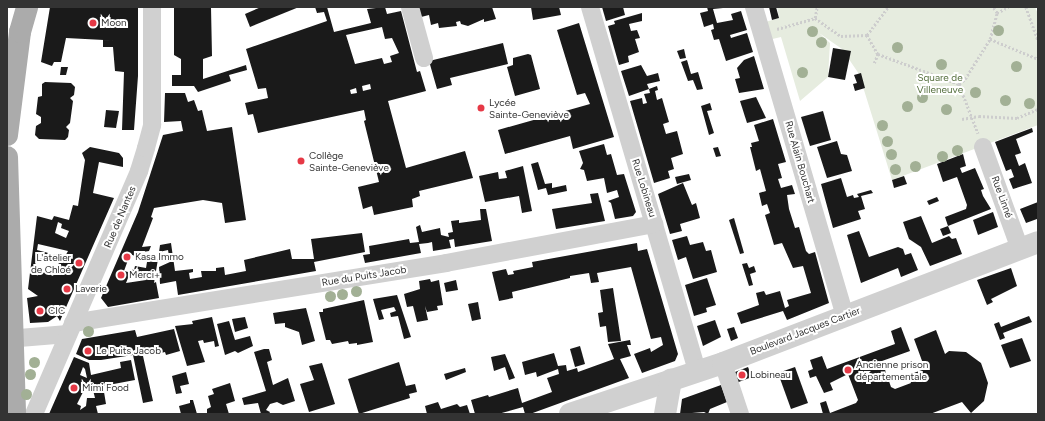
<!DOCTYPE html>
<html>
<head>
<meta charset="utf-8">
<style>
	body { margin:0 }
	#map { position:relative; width:1045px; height:421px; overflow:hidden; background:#fff; font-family:Figtree,sans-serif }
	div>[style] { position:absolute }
	.green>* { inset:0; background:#e6ecdf }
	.building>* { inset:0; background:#1a1a1a }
	.path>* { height:2.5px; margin-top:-1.25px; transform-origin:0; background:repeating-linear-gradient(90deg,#cdcdcd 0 2px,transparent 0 4px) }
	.minor>* { height:18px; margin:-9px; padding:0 9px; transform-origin:9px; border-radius:9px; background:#d0d0d0 }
	.tertiary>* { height:22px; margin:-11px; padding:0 11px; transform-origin:11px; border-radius:11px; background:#d0d0d0 }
	.primary>* { height:22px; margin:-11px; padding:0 11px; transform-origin:11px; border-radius:11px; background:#ababab }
	.trees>* { width:11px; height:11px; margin:-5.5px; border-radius:50%; background:#a2b095 }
	.dots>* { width:11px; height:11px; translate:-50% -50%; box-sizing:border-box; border:2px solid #fff; border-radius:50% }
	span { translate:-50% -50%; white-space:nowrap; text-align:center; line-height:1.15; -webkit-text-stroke:4px #fff; paint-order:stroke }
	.poi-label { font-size:10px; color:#333 }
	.left { translate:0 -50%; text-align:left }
	.right { translate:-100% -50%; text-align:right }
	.park-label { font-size:10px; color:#56703f }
	.street-label { font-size:10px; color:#333 }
	.frame { position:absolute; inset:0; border:8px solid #333; pointer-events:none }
</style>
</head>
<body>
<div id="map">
	<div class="green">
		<i style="clip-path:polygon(777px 7px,1035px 7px,1038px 14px,1038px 125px,892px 180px,859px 74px,842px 49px,819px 33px,830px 43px,828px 77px,800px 101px,781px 37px,764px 41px,759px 24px,779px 18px)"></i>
	</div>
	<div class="building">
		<i style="clip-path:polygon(50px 7px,138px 7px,138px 76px,134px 130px,122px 130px,124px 72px,115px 71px,113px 47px,103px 47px,103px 40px,123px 41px,66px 38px,61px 62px,54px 62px,52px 66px,41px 62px)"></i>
		<i style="clip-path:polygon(174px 7px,211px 7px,212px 56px,203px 59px,203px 79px,246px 65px,247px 70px,229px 75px,231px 81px,198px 92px,194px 86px,172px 86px,172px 75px,181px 75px,181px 59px,174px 55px)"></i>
		<i style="clip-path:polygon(261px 7px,299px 7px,250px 27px,245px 14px)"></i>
		<i style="clip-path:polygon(evenodd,315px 7px,327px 7px,334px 32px,371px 23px,367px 9px,385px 7px,387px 14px,401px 11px,417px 72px,420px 71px,426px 91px,388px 101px,406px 168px,465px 151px,473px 178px,419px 191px,420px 196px,412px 199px,413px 207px,374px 215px,372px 206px,363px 209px,358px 187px,379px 182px,364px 121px,366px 120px,364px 110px,258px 133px,253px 114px,248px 115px,245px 103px,268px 98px,266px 88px,258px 89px,246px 49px,327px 21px,324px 12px,317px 13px,315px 7px,382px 27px,385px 39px,392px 38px,399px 53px,390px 56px,392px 62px,384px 64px,382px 58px,355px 64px,346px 35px,382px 27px,315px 7px,370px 84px,371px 89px,363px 91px,362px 86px,370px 84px,315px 7px,356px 88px,357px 93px,351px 94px,350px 90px,356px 88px)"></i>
		<i style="clip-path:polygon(414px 7px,492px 7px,496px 19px,484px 22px,484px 19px,468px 26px,461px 24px,460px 21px,456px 22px,457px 26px,439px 28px,438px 23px,431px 25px,429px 15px,417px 18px)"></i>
		<i style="clip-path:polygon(531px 7px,559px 7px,561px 15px,533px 20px)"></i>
		<i style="clip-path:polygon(602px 7px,623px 7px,625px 15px,606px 21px)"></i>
		<i style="clip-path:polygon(707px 7px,733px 7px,713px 9px,717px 23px,733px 20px,731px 14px,741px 11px,747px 30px,730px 35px,731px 38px,747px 33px,753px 52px,726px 61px,719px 39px,714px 40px,711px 30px,714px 29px,713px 24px,704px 27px,700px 13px,708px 11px)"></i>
		<i style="clip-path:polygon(769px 7px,776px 7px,779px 18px,772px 20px)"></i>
		<i style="clip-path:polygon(642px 13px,642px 21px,629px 24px,631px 31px,637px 30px,640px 38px,635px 39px,639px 52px,628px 56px,629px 62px,619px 65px,608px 26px,615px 24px,614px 21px)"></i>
		<i style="clip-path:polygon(579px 23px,614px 137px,573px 149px,570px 136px,505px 154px,498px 130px,590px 104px,585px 93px,577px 95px,557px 30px)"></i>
		<i style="clip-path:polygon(503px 43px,508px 64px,450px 78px,452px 85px,437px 89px,429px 61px)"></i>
		<i style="clip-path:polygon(833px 48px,851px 51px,845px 80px,828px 77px)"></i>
		<i style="clip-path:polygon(684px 49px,686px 58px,680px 59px,677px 51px)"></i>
		<i style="clip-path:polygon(528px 54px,531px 55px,540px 89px,515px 96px,507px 67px,513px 65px,513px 58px)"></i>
		<i style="clip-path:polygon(754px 56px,764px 89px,739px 93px,735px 79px,740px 78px,737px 68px,744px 60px)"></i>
		<i style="clip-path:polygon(687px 60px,691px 74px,698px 72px,703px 89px,697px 90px,693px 80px,688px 81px,681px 62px)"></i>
		<i style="clip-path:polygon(641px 65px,647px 76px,658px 73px,660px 81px,647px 84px,649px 89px,629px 96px,621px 71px)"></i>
		<i style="clip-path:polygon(61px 67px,68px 67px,66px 75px,60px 75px)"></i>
		<i style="clip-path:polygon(861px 73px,865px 88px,855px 91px,853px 84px,857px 83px,854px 75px)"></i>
		<i style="clip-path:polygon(45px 82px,71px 83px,75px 87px,74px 95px,70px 98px,73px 101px,70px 123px,66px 127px,69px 130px,68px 137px,65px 140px,39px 139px,35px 135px,36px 126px,41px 123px,41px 117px,36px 114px,38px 97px,42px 96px,42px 84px)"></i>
		<i style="clip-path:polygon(657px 86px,658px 90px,655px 91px,657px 100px,662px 98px,669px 122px,663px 124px,666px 134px,677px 131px,683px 154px,671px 158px,674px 169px,668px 171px,670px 178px,654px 183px,630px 101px,642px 98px,643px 104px,647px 103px,644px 94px,650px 93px,649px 89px)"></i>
		<i style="clip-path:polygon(evenodd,165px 93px,185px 93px,188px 102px,194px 100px,198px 111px,202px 110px,207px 131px,232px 127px,246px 220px,225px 223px,222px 203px,203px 200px,154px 208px,151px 217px,153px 218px,142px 247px,151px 246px,149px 251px,143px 252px,140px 258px,130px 254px,130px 261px,128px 260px,124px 271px,128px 272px,129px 269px,134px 270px,135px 266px,146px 268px,148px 256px,158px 259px,154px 283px,156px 282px,159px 298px,108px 307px,101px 298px,138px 212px,163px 135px,183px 131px,181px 121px,164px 122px,165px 93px,143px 271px,145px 271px,146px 280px,126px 283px,130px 273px,142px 274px,143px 271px)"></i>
		<i style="clip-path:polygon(756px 97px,766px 118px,747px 123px,740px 101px)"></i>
		<i style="clip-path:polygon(710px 103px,712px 110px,707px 111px,714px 133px,709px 135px,701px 106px)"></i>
		<i style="clip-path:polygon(106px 110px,119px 111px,116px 128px,104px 127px)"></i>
		<i style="clip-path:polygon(823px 111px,831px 140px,810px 146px,801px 117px)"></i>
		<i style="clip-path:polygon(773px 119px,786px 162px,778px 164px,782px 178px,778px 179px,781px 188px,792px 185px,795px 194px,787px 195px,789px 209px,795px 228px,799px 227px,806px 251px,809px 254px,815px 252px,829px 303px,787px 320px,783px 311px,741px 324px,737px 313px,759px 305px,756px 293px,764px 291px,766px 295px,780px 291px,785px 308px,789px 306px,787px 300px,811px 293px,803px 266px,793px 268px,782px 243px,774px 245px,765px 215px,770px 213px,767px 204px,762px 206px,759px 193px,766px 191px,760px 169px,756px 171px,750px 147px,752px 147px,751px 143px,759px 141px,754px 125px)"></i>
		<i style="clip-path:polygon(1032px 128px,1033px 132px,1016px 139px,1021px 153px,1015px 155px,1019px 166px,1025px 163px,1032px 183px,1013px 189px,1009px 179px,1014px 177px,1011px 169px,1006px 171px,995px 142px)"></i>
		<i style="clip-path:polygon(837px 141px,841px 154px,847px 155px,852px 171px,827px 178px,817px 147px)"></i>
		<i style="clip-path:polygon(604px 144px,607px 155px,611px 154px,617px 175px,624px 174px,636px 212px,633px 216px,615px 219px,611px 203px,608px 201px,619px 197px,617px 190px,607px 193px,604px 178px,587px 181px,584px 170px,580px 169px,583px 163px,579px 151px)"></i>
		<i style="clip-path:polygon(evenodd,90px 147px,119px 153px,123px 158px,123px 167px,99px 162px,93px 193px,114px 198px,60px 321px,57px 316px,48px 322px,30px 323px,27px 298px,38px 296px,28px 289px,37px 216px,52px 220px,54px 216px,69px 220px,73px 205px,78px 206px,85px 160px,82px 153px,90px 147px,58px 222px,62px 224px,61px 228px,69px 231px,66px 238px,55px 233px,58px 222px,90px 147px,38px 244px,68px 251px,62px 262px,59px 261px,58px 263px,63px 266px,58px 264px,53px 276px,35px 265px,37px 258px,54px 262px,60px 256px,59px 253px,56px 255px,37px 250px,38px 244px)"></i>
		<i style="clip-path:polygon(718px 147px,721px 156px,716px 157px,713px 148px)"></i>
		<i style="clip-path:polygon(963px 154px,966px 166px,960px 168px,962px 173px,975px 168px,984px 189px,981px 190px,983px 196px,991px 209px,948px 226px,945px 217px,966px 209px,967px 205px,957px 177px,943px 182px,937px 164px)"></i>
		<i style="clip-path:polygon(538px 162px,545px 184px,552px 183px,552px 188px,566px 185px,567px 191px,548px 195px,546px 188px,538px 190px,531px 164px)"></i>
		<i style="clip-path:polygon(523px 166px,532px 211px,522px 213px,519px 196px,485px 202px,479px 176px,498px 172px,499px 179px,507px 178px,505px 171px)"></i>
		<i style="clip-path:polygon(689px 174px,691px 180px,677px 184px,675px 177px)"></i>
		<i style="clip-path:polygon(904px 176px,907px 184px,894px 188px,892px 180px)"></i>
		<i style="clip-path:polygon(841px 178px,847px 197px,853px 195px,854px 198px,859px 197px,857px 194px,871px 190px,873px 193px,861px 196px,865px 209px,858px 211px,861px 219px,833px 228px,821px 184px)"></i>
		<i style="clip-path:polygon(683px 183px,692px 205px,696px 203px,700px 218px,680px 224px,682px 231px,670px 234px,658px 194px)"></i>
		<i style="clip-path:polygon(598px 193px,605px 221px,556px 229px,552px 209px,592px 203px,590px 194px)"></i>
		<i style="clip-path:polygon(937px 197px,939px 201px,929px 205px,927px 201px)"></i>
		<i style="clip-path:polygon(1038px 202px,1038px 222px,1037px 219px,1026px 223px,1020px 209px)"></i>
		<i style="clip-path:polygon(480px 209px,486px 209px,492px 241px,455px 247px,454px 239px,449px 240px,451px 248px,433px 251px,432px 242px,428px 243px,419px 244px,421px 253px,365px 263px,363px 255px,370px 254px,369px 246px,409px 239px,410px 243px,419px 242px,416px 227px,420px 225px,422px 232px,440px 228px,441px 235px,449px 237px,448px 233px,453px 232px,451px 221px,459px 220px,459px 223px,481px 220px)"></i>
		<i style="clip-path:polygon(993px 212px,998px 227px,978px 235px,973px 220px)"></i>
		<i style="clip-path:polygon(921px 216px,932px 243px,949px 236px,952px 239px,956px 238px,962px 254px,930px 266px,921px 247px,909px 239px,903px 222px)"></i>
		<i style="clip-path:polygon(734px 218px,744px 253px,740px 254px,729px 220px)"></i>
		<i style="clip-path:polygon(948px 226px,951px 233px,943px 236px,940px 229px)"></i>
		<i style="clip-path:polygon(859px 231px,869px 257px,898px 247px,903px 249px,905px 255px,911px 253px,918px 270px,901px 277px,898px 268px,861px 283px,847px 235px)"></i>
		<i style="clip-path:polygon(362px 233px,365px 252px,314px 262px,316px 271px,178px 295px,176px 281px,160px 284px,159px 267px,170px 262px,168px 250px,159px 252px,160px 245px,171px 243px,175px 271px,193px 269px,193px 272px,189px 273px,190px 279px,202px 277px,201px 271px,216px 271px,216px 268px,224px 267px,225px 275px,246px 271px,244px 260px,290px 249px,292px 259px,314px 259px,311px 239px)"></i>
		<i style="clip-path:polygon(687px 236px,690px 245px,703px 242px,706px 251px,711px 250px,717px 272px,693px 279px,686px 257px,678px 260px,672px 240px)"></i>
		<i style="clip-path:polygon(637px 243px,638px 251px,647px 249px,678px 354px,675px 361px,642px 373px,634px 354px,650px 348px,651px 352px,663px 345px,661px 337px,651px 339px,631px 267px,597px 273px,599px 282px,591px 283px,589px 273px,570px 276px,570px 278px,512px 292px,513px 298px,499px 301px,492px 272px,506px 269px,508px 275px,514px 274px,513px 271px,533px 267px,532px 262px)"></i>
		<i style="clip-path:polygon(747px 263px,749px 268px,754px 266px,756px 272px,750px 274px,753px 285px,749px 286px,742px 264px)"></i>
		<i style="clip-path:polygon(1011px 268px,1017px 286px,991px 299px,993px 302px,987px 305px,977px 280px)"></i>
		<i style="clip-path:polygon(707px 278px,716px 305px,706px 308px,707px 312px,694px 316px,685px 285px)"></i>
		<i style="clip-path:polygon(430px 279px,431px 282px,439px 280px,443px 305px,437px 306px,438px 310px,427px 312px,425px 306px,428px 320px,417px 322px,413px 306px,407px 307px,404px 294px,420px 289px,419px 281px)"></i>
		<i style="clip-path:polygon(456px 280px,458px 290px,446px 292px,444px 283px)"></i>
		<i style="clip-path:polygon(613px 288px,621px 341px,608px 342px,606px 326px,600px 327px,598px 313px,603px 312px,600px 290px)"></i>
		<i style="clip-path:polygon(397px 295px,411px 337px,404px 339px,398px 316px,391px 317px,390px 313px,396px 311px,394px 307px,381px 310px,384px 319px,379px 320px,373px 299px)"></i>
		<i style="clip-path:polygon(364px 300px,373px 342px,357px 345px,357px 343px,349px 344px,348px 341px,332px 344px,330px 340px,326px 340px,319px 312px,323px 312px,323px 309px)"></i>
		<i style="clip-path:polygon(478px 302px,481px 319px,472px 321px,468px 304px)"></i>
		<i style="clip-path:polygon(306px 308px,315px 341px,302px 345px,299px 332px,285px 327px,285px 323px,275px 324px,273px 313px)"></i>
		<i style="clip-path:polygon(1029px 316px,1032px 322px,1003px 333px,1005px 338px,1000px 340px,994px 324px,999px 322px,1001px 327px)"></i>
		<i style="clip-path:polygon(212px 317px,219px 346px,215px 347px,214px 341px,204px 343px,203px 340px,198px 341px,205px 362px,187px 366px,175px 326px,193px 324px,192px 321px)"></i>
		<i style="clip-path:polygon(245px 317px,248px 328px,235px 332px,232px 319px)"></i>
		<i style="clip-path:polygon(715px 320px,721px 337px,703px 346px,697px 326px)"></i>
		<i style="clip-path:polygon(229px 321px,235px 340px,250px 336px,253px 346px,238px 353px,235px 351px,225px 355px,217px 324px)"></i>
		<i style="clip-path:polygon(734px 327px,738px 338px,731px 341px,727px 329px)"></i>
		<i style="clip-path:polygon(901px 327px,910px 351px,882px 361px,891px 387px,895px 389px,911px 383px,908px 375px,925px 369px,914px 339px,936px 330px,945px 354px,949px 351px,966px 352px,981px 363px,988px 383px,984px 401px,971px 413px,962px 402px,930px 414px,823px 414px,820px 403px,826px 401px,830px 413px,856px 403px,858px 400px,848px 374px,830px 383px,833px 390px,824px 393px,816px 376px,810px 378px,808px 371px,813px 369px,810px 360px,822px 356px,827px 369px,895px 344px,891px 331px)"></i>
		<i style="clip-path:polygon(174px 329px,180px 351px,166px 355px,165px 352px,157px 354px,156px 352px,143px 356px,153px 401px,143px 403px,133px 355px,101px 360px,89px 360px,76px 354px,82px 339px,135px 330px,137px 337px)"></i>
		<i style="clip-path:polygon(1022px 338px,1031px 361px,1010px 368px,1001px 345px)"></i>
		<i style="clip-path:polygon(630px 340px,631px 345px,627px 345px,631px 356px,620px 359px,629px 378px,530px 414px,525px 414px,523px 407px,498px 414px,475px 414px,471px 400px,488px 395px,489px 397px,518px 388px,522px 403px,552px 392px,547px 378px,559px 374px,558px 369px,537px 377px,536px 372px,525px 375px,522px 362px,554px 353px,558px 366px,566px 365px,567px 371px,577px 368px,578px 372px,614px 359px,608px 344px)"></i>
		<i style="clip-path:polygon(580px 346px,585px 364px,575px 367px,570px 349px)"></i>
		<i style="clip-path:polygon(264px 349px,269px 349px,272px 360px,267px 362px,273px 385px,288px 378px,295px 401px,283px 405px,277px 402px,270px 404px,266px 410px,270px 412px,269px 414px,261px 414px,258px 403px,244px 405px,242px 398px,266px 391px,254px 352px)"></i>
		<i style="clip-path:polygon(505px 354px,515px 378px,509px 380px,505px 367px,494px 371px,491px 357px)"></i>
		<i style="clip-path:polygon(evenodd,74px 357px,89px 363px,91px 375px,121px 368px,120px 362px,131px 360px,135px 380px,103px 386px,106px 404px,96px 406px,98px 414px,49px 414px,74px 357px,83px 367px,85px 369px,87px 378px,80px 375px,83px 367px,74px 357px,85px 388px,93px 390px,95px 398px,87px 398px,86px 406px,80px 410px,81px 406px,77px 404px,85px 388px)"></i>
		<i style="clip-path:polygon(399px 362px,406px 386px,415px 384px,417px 392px,409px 394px,410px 398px,359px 414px,348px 379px)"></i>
		<i style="clip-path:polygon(322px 363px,335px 404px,309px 412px,300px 384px,314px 380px,309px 366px)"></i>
		<i style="clip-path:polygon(748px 367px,752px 377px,736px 383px,735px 372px)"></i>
		<i style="clip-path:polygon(795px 367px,808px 403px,791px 409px,778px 373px)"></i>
		<i style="clip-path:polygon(465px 368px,466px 372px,446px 380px,444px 374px)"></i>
		<i style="clip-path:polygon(186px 372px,189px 384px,180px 386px,182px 393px,176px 394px,172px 376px)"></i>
		<i style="clip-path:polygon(230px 383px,235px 401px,226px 404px,229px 414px,207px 414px,207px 409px,211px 407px,208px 396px,214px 394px,212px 389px)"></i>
		<i style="clip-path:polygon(721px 385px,727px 402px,710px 409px,708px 414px,704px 412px,680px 414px,682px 399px)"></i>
		<i style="clip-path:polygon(190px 400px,193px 400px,197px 414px,181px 414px,179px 406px,190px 403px)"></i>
		<i style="clip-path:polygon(438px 402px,441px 409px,457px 404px,460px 407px,467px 405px,470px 414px,427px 414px,425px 406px)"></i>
	</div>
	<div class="path">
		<i style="left:1026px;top:7px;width:35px;rotate:70deg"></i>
		<i style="left:997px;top:13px;width:13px;rotate:-29deg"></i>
		<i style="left:815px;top:18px;width:32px;rotate:35deg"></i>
		<i style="left:841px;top:36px;width:26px;rotate:-2deg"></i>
		<i style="left:867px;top:35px;width:35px;rotate:-53deg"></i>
		<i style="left:815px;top:18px;width:11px;rotate:-80deg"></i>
		<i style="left:777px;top:29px;width:40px;rotate:-16deg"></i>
		<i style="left:867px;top:35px;width:22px;rotate:60deg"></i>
		<i style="left:878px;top:54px;width:86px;rotate:20.3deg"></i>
		<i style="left:990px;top:39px;width:52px;rotate:22.6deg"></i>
		<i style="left:874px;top:63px;width:10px;rotate:-66deg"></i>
		<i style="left:959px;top:84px;width:8px;rotate:-40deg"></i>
		<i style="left:965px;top:79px;width:47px;rotate:-58deg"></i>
		<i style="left:990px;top:39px;width:27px;rotate:-75deg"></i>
		<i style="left:997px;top:13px;width:7px;rotate:-124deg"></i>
		<i style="left:959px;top:84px;width:53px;rotate:68.8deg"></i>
		<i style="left:962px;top:119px;width:17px;rotate:-10deg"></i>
		<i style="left:979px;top:116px;width:38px;rotate:3deg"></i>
		<i style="left:1017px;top:118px;width:23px;rotate:-23deg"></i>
	</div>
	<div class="minor">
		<i style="left:410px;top:7px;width:53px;rotate:74.6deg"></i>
		<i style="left:590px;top:7px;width:378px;rotate:73.6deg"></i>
		<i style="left:754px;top:7px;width:322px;rotate:73.6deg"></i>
		<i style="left:983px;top:147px;width:109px;rotate:70.1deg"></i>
		<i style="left:73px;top:323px;width:378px;rotate:-9.1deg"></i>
		<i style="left:446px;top:263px;width:212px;rotate:-10.6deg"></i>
		<i style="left:7px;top:339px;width:61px;rotate:-4.7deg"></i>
		<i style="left:723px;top:363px;width:54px;rotate:71.6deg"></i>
		<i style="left:34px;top:414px;width:265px;rotate:-66.6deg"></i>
		<i style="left:139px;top:171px;width:24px;rotate:-73deg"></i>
		<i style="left:146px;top:148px;width:24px;rotate:-75deg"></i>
		<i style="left:152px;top:125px;width:118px;rotate:-90deg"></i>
	</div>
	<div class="tertiary">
		<i style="left:570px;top:414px;width:161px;rotate:-18.4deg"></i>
		<i style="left:723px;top:363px;width:337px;rotate:-21deg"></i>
		<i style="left:665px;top:414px;width:35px;rotate:-80deg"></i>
	</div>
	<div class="primary">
		<i style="left:7px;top:135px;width:104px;rotate:-82.8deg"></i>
		<i style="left:20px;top:32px;width:26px;rotate:-74deg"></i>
		<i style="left:7px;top:157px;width:257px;rotate:88.2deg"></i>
	</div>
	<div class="trees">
		<i style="left:998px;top:30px"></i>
		<i style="left:812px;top:31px"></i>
		<i style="left:821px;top:42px"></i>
		<i style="left:897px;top:47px"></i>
		<i style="left:941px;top:64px"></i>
		<i style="left:1016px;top:66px"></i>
		<i style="left:802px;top:72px"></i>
		<i style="left:975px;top:92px"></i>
		<i style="left:922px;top:97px"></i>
		<i style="left:1005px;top:100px"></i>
		<i style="left:1029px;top:103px"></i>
		<i style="left:907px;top:106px"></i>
		<i style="left:946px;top:109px"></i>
		<i style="left:882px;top:125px"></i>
		<i style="left:887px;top:141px"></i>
		<i style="left:957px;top:150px"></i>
		<i style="left:891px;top:154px"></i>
		<i style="left:942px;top:156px"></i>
		<i style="left:915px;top:166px"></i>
		<i style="left:895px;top:169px"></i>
		<i style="left:356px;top:291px"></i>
		<i style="left:342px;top:294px"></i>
		<i style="left:330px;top:296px"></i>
		<i style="left:88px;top:331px"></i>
		<i style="left:34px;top:362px"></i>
		<i style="left:30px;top:374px"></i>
		<i style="left:26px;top:394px"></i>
	</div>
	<div class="dots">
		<i style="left:93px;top:23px;background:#e63946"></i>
		<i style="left:481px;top:108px;background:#e63946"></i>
		<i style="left:301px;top:161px;background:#e63946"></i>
		<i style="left:127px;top:257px;background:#e63946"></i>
		<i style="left:79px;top:263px;background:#e63946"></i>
		<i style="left:121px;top:275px;background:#e63946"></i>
		<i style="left:67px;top:289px;background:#e63946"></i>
		<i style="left:40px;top:311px;background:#e63946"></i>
		<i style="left:88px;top:351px;background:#e63946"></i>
		<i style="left:848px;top:370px;background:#e63946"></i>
		<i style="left:742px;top:375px;background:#e63946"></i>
		<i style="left:74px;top:388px;background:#e63946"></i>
	</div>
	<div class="poi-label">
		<span class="left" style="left:101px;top:23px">Moon</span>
		<span class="left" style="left:489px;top:108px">Lycée<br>Sainte-Geneviève</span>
		<span class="left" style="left:309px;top:161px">Collège<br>Sainte-Geneviève</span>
		<span class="right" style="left:71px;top:263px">L'atelier<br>de Chloé</span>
		<span class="left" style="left:135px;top:257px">Kasa Immo</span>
		<span class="left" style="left:129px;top:275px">Merci+</span>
		<span class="left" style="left:75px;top:289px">Laverie</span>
		<span class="left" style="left:48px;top:311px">CIC</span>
		<span class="left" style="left:96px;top:351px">Le Puits Jacob</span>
		<span class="left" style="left:856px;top:370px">Ancienne prison<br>départementale</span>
		<span class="left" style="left:750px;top:375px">Lobineau</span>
		<span class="left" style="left:82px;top:388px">Mimi Food</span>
	</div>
	<div class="park-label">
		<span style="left:940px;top:83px">Square de<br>Villeneuve</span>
	</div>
	<div class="street-label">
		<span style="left:800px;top:162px;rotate:74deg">Rue Alain Bouchart</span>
		<span style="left:644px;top:188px;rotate:73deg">Rue Lobineau</span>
		<span style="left:1002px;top:197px;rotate:70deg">Rue Linné</span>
		<span style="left:120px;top:217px;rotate:-67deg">Rue de Nantes</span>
		<span style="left:364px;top:276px;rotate:-9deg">Rue du Puits Jacob</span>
		<span style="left:805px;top:331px;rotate:-21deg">Boulevard Jacques Cartier</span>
	</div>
	<div class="frame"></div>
</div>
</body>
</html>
